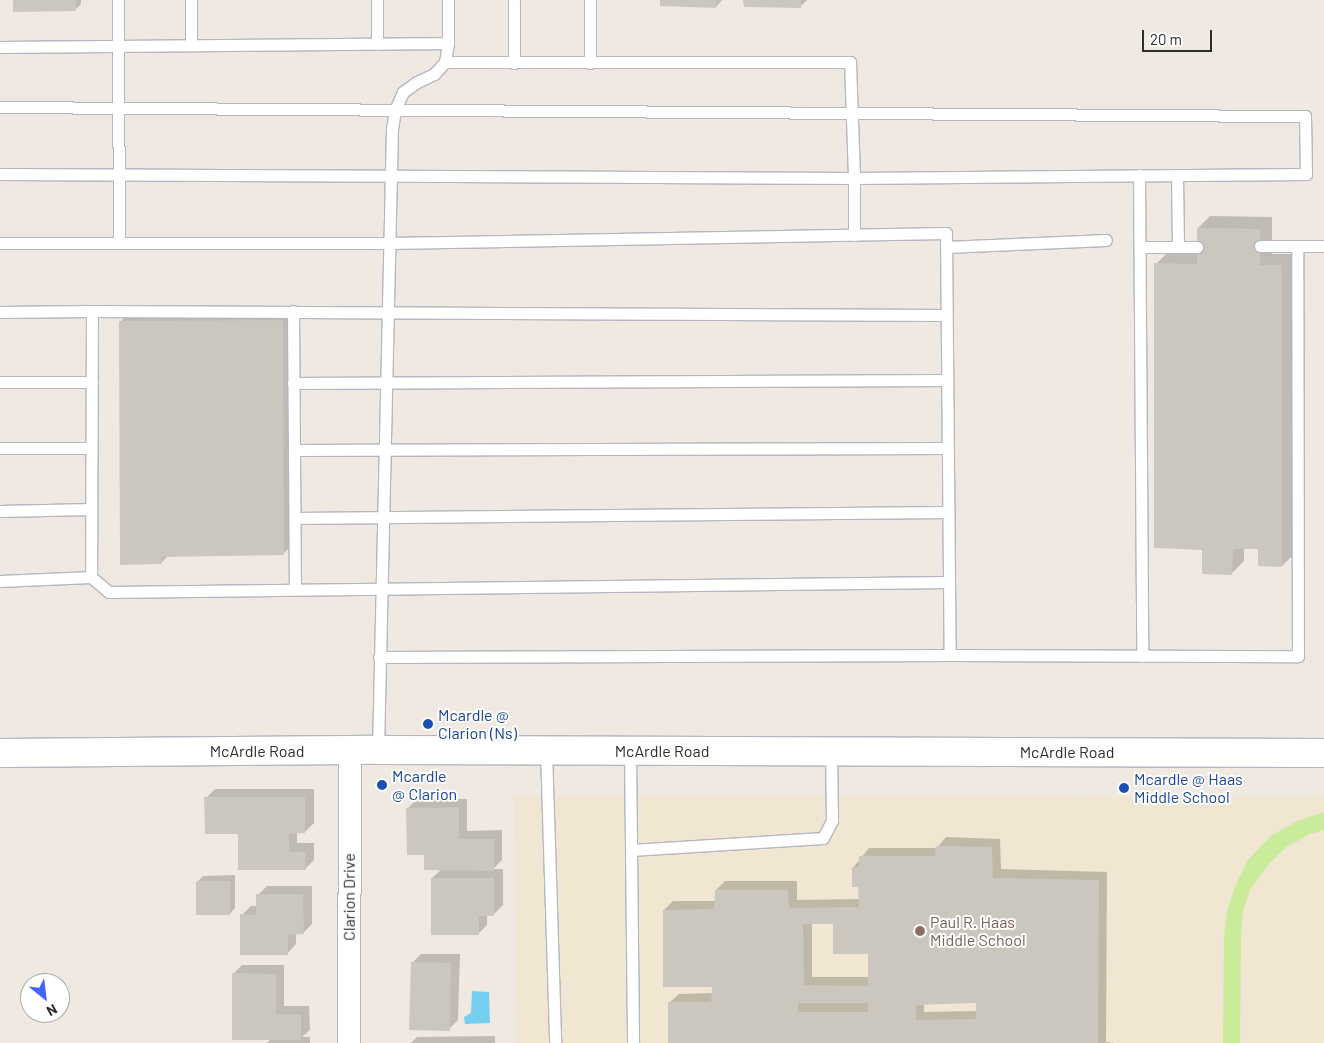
<!DOCTYPE html>
<html>
<head>
<meta charset="utf-8">
<style>
	body { margin:0 }
	#map { position:relative; width:1324px; height:1043px; overflow:hidden; background:#efe9e1; font-family:Barlow,sans-serif }
	div>[style] { position:absolute }
	.education>* { inset:0; background:#f0e6d1 }
	.pitch>* { inset:0; background:#c9ec9a }
	.water>* { inset:0; background:#75cff0 }
	.shadow>* { inset:0; background:#0003 }
	.building>* { inset:0; background:#cbc7bf }
	.roads { filter:drop-shadow(1px 0 #b4b7c1) drop-shadow(-1px 0 #b4b7c1) drop-shadow(0 1px #b4b7c1) drop-shadow(0 -1px #b4b7c1) }
	.lane>* { height:11px; margin:-5.5px; padding:0 5.5px; transform-origin:5.5px; border-radius:5.5px; background:#fff }
	.street>* { height:22px; margin:-11px; padding:0 11px; transform-origin:11px; border-radius:11px; background:#fff }
	.secondary>* { height:28px; margin:-14px; padding:0 14px; transform-origin:14px; border-radius:14px; background:#fff }
	.dots>* { width:14px; height:14px; translate:-50% -50%; box-sizing:border-box; border:2px solid #fff; border-radius:50% }
	span { translate:-50% -50%; white-space:nowrap; text-align:center; line-height:1.15; -webkit-text-stroke:4px #fff; paint-order:stroke }
	.transit-label { font-size:16px; color:#164399 }
	.left { translate:0 -50%; text-align:left }
	.street-label { font-size:16px; color:#2e2e2e }
	.education-label { font-size:16px; color:#785e54 }
	.north { position:absolute; left:20px; top:973px; width:50px; height:50px; box-sizing:border-box; background:#fff; border:1px solid #ababab; border-radius:50%; rotate:151deg; font-size:14px; font-weight:700; line-height:20px; text-align:center; color:#2e2e2e }
	.north::after { content:''; display:block; margin:auto; width:18px; height:22px; background:#4264fb; clip-path:polygon(50% 0,100% 100%,50% 72%,0 100%) }
	.scale { position:absolute; left:1142px; top:30px; width:70px; height:22px; box-sizing:border-box; border:2px solid #2e2e2e; border-top:0; padding-left:6px; font-size:15px; line-height:18px; white-space:nowrap; color:#2e2e2e; -webkit-text-stroke:4px #fff; paint-order:stroke }
</style>
</head>
<body>
<div id="map">
	<div class="education">
		<i style="clip-path:polygon(514px 795px,1324px 797px,1324px 1043px,517px 1043px)"></i>
	</div>
	<div class="pitch">
		<i style="clip-path:polygon(1324px 812px,1324px 830px,1310px 834px,1286px 847px,1269px 864px,1250px 890px,1243px 911px,1241px 936px,1240px 1043px,1223px 1043px,1224px 938px,1227px 911px,1235px 887px,1247px 861px,1272px 835px,1298px 821px)"></i>
	</div>
	<div class="water">
		<i style="clip-path:polygon(472px 991px,489px 992px,490px 1023px,465px 1024px,464px 1017px,471px 1013px)"></i>
	</div>
	<div class="shadow">
		<i style="clip-path:polygon(14px 0,81px 0,81px 4px,75px 10px)"></i>
		<i style="clip-path:polygon(661px 0,722px 0,716px 7px)"></i>
		<i style="clip-path:polygon(745px 0,807px 0,800px 7px)"></i>
		<i style="clip-path:polygon(1210px 216px,1272px 217px,1272px 254px,1294px 254px,1294px 554px,1282px 566px,1259px 548px,1244px 548px,1244px 561px,1232px 573px,1203px 548px,1156px 264px,1168px 252px,1198px 252px,1198px 228px)"></i>
		<i style="clip-path:polygon(294px 308px,295px 542px,283px 554px,169px 555px,161px 563px,121px 321px,133px 309px)"></i>
		<i style="clip-path:polygon(215px 789px,314px 789px,314px 823px,305px 832px,297px 832px,297px 843px,314px 843px,314px 860px,305px 869px,239px 832px,206px 798px)"></i>
		<i style="clip-path:polygon(417px 799px,467px 799px,467px 831px,502px 830px,502px 860px,493px 869px,503px 869px,503px 905px,494px 914px,487px 915px,487px 925px,478px 934px,432px 878px,442px 869px,425px 853px,408px 808px)"></i>
		<i style="clip-path:polygon(evenodd,946px 837px,1000px 839px,1001px 869px,1107px 872px,1106px 1042px,1115px 1043px,669px 1043px,669px 1003px,679px 994px,713px 993px,713px 986px,664px 910px,673px 901px,715px 901px,716px 890px,725px 881px,797px 881px,797px 900px,860px 899px,859px 886px,853px 868px,869px 848px,937px 848px,946px 837px,812px 923px,834px 923px,869px 953px,869px 977px,812px 977px,812px 923px,946px 837px,977px 1002px,977px 1011px,924px 1012px,924px 1004px,977px 1002px)"></i>
		<i style="clip-path:polygon(235px 875px,235px 908px,230px 914px,197px 882px,203px 876px)"></i>
		<i style="clip-path:polygon(267px 886px,312px 886px,312px 924px,303px 933px,296px 933px,296px 944px,287px 954px,242px 915px,251px 906px,258px 906px,258px 895px)"></i>
		<i style="clip-path:polygon(421px 954px,460px 954px,458px 1020px,449px 1029px,412px 963px)"></i>
		<i style="clip-path:polygon(242px 965px,284px 965px,284px 1006px,309px 1006px,310px 1030px,302px 1037px,310px 1037px,310px 1043px,267px 1043px,271px 1039px,233px 974px)"></i>
		<i style="clip-path:polygon(495px 1036px,495px 1043px,411px 1043px,417px 1037px)"></i>
	</div>
	<div class="building">
		<i style="clip-path:polygon(13px 0,76px 0,76px 11px,13px 12px)"></i>
		<i style="clip-path:polygon(660px 0,717px 0,716px 8px,660px 6px)"></i>
		<i style="clip-path:polygon(743px 0,801px 0,801px 8px,744px 7px)"></i>
		<i style="clip-path:polygon(1197px 228px,1260px 229px,1260px 265px,1282px 265px,1282px 567px,1258px 566px,1258px 549px,1233px 549px,1232px 575px,1202px 574px,1202px 550px,1154px 548px,1154px 263px,1197px 264px)"></i>
		<i style="clip-path:polygon(283px 320px,284px 555px,161px 557px,162px 564px,120px 565px,119px 321px)"></i>
		<i style="clip-path:polygon(204px 797px,305px 797px,305px 833px,289px 834px,289px 852px,305px 852px,306px 870px,238px 870px,238px 834px,205px 834px)"></i>
		<i style="clip-path:polygon(459px 807px,459px 839px,494px 839px,494px 871px,424px 870px,424px 855px,407px 855px,406px 808px)"></i>
		<i style="clip-path:polygon(evenodd,936px 846px,992px 847px,993px 878px,1099px 880px,1098px 1043px,668px 1043px,668px 1002px,711px 1002px,712px 987px,663px 987px,663px 910px,714px 909px,715px 890px,788px 890px,789px 908px,859px 907px,858px 887px,852px 887px,852px 867px,859px 867px,859px 856px,935px 856px,936px 846px,803px 924px,833px 924px,833px 954px,868px 954px,868px 986px,804px 985px,803px 924px,936px 846px,798px 1003px,868px 1003px,868px 1012px,798px 1012px,798px 1003px,936px 846px,976px 1003px,976px 1019px,916px 1020px,916px 1005px,976px 1003px)"></i>
		<i style="clip-path:polygon(431px 878px,494px 878px,494px 916px,479px 916px,479px 935px,431px 935px)"></i>
		<i style="clip-path:polygon(196px 881px,230px 881px,230px 915px,196px 915px)"></i>
		<i style="clip-path:polygon(256px 894px,303px 894px,304px 934px,288px 935px,288px 955px,240px 955px,240px 914px,256px 915px)"></i>
		<i style="clip-path:polygon(411px 962px,451px 963px,450px 1031px,409px 1030px)"></i>
		<i style="clip-path:polygon(232px 973px,276px 974px,276px 1014px,301px 1015px,301px 1040px,232px 1040px)"></i>
	</div>
	<div class="roads">
		<div class="lane">
			<i style="left:118px;top:0;width:243px;rotate:89.8deg"></i>
			<i style="left:191px;top:0;width:45px;rotate:90deg"></i>
			<i style="left:514px;top:0;width:63px;rotate:90deg"></i>
			<i style="left:590px;top:0;width:63px;rotate:90deg"></i>
			<i style="left:377px;top:44px;width:44px;rotate:-90deg"></i>
			<i style="left:0;top:47px;width:448px;rotate:-0.5deg"></i>
			<i style="left:445px;top:62px;width:405px"></i>
			<i style="left:850px;top:62px;width:116px;rotate:88deg"></i>
			<i style="left:854px;top:178px;width:57px;rotate:90deg"></i>
			<i style="left:0;top:107px;width:1305px;rotate:0.4deg"></i>
			<i style="left:1305px;top:116px;width:58px;rotate:89deg"></i>
			<i style="left:1306px;top:174px;width:452px;rotate:179.5deg"></i>
			<i style="left:854px;top:178px;width:854px;rotate:-179.73deg"></i>
			<i style="left:1139px;top:175px;width:481px;rotate:89.6deg"></i>
			<i style="left:1177px;top:175px;width:72px;rotate:89.2deg"></i>
			<i style="left:0;top:243px;width:389px"></i>
			<i style="left:389px;top:243px;width:557px;rotate:-1.03deg"></i>
			<i style="left:946px;top:233px;width:422px;rotate:89.5deg"></i>
			<i style="left:950px;top:655px;width:571px;rotate:179.8deg"></i>
			<i style="left:1260px;top:246px;width:37px"></i>
			<i style="left:946px;top:247px;width:160px;rotate:-2.5deg"></i>
			<i style="left:1140px;top:247px;width:57px"></i>
			<i style="left:293px;top:311px;width:278px;rotate:89.6deg"></i>
			<i style="left:0;top:312px;width:92px;rotate:-0.6deg"></i>
			<i style="left:946px;top:315px;width:854px;rotate:-179.73deg"></i>
			<i style="left:92px;top:311px;width:266px;rotate:90.2deg"></i>
			<i style="left:91px;top:577px;width:23px;rotate:40deg"></i>
			<i style="left:109px;top:592px;width:840px;rotate:-0.68deg"></i>
			<i style="left:0;top:382px;width:92px"></i>
			<i style="left:293px;top:383px;width:654px;rotate:-0.26deg"></i>
			<i style="left:0;top:448px;width:91px"></i>
			<i style="left:294px;top:450px;width:654px;rotate:-0.18deg"></i>
			<i style="left:0;top:511px;width:91px;rotate:-1.3deg"></i>
			<i style="left:295px;top:518px;width:653px;rotate:-0.53deg"></i>
			<i style="left:0;top:581px;width:91px;rotate:-2.5deg"></i>
			<i style="left:950px;top:655px;width:348px;rotate:0.2deg"></i>
			<i style="left:1298px;top:656px;width:410px;rotate:-90.1deg"></i>
			<i style="left:1297px;top:246px;width:27px"></i>
			<i style="left:378px;top:750px;width:621px;rotate:-88.71deg"></i>
			<i style="left:392px;top:129px;width:19px;rotate:-81deg"></i>
			<i style="left:395px;top:110px;width:20px;rotate:-66deg"></i>
			<i style="left:403px;top:92px;width:17px;rotate:-36deg"></i>
			<i style="left:417px;top:82px;width:19px;rotate:-25deg"></i>
			<i style="left:434px;top:74px;width:16px;rotate:-47deg"></i>
			<i style="left:445px;top:62px;width:19px;rotate:-81deg"></i>
			<i style="left:448px;top:43px;width:43px;rotate:-90deg"></i>
			<i style="left:546px;top:750px;width:293px;rotate:88.2deg"></i>
			<i style="left:630px;top:750px;width:293px;rotate:89.4deg"></i>
			<i style="left:631px;top:850px;width:192px;rotate:-3.6deg"></i>
			<i style="left:823px;top:838px;width:20px;rotate:-63deg"></i>
			<i style="left:832px;top:820px;width:69px;rotate:-90.8deg"></i>
		</div>
		<div class="street">
			<i style="left:349px;top:1043px;width:292px;rotate:-89.8deg"></i>
		</div>
		<div class="secondary">
			<i style="left:0;top:753px;width:378px;rotate:-0.5deg"></i>
			<i style="left:378px;top:750px;width:946px;rotate:0.18deg"></i>
		</div>
	</div>
	<div class="dots">
		<i style="left:428px;top:724px;background:#1a4fb4"></i>
		<i style="left:382px;top:785px;background:#1a4fb4"></i>
		<i style="left:1124px;top:788px;background:#1a4fb4"></i>
		<i style="left:920px;top:931px;background:#8d6e63"></i>
	</div>
	<div class="transit-label">
		<span class="left" style="left:438px;top:724px">Mcardle @<br>Clarion (Ns)</span>
		<span class="left" style="left:392px;top:785px">Mcardle<br>@ Clarion</span>
		<span class="left" style="left:1134px;top:788px">Mcardle @ Haas<br>Middle School</span>
	</div>
	<div class="street-label">
		<span style="left:257px;top:751px">McArdle Road</span>
		<span style="left:662px;top:751px">McArdle Road</span>
		<span style="left:1067px;top:752px">McArdle Road</span>
		<span style="left:349px;top:897px;rotate:-90deg">Clarion Drive</span>
	</div>
	<div class="education-label">
		<span class="left" style="left:930px;top:931px">Paul R. Haas<br>Middle School</span>
	</div>
	<div class="north">N</div>
	<div class="scale">20 m</div>
</div>
</body>
</html>
